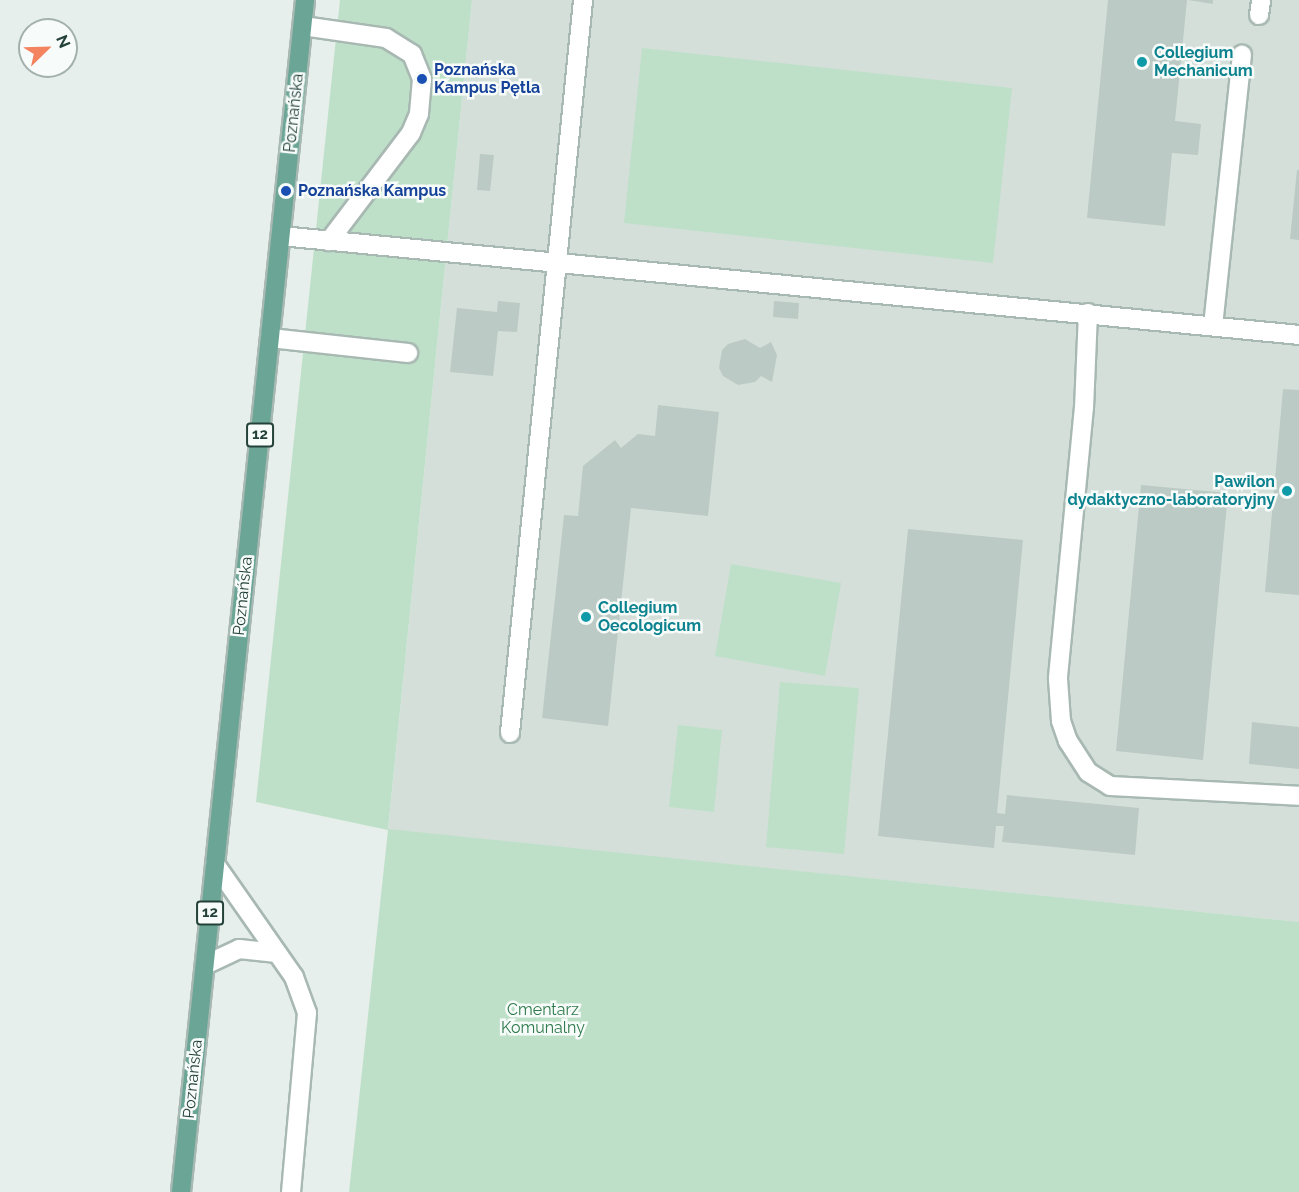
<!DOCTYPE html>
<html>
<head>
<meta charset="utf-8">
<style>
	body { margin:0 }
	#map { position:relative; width:1299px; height:1192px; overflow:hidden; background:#e6efeb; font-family:Raleway,sans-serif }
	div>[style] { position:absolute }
	.built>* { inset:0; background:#d4dfda }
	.green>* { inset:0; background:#bfe0c8 }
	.building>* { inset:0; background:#bbcac4 }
	.roads { filter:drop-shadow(2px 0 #a8b8b2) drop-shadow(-2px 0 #a8b8b2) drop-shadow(0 2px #a8b8b2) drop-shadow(0 -2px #a8b8b2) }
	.minor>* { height:18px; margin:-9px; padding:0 9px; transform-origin:9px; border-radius:9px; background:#fff }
	.major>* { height:18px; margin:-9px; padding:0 9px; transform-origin:9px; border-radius:9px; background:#6aa596 }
	.dots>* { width:16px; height:16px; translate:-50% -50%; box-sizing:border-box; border:3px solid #f7fbf9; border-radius:50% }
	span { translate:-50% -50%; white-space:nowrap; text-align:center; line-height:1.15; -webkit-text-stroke:5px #f7fbf9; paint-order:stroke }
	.shield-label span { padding:2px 4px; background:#f7fbf9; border:2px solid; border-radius:4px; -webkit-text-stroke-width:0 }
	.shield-label { font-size:15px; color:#24423a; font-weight:700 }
	.culture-label { font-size:16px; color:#0d838f; font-weight:700 }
	.left { translate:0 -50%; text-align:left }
	.right { translate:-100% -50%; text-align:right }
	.transit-label { font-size:16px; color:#164399; font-weight:700 }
	.street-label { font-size:16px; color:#24423a }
	.park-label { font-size:16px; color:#2d7a4b }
	.north { position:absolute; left:18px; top:18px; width:60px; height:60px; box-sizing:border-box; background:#f7fbf9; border:2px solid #a3b1ad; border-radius:50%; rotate:67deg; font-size:16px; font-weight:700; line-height:24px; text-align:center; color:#24423a }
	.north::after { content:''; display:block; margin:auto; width:21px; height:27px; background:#f4845f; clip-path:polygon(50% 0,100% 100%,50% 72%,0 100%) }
</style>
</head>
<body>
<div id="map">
	<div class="built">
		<i style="clip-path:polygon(472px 0,1299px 0,1299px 922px,388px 830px)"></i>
	</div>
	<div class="green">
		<i style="clip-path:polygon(340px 0,472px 0,388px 829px,1299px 922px,1299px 1192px,349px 1192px,388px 830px,256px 802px)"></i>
		<i style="clip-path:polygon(642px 48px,1012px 88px,993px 263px,624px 223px)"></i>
		<i style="clip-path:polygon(731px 564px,841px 583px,825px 676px,715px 656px)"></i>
		<i style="clip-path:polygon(780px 682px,859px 688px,844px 854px,766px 847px)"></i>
		<i style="clip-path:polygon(678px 725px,722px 730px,714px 812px,669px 807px)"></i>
	</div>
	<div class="building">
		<i style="clip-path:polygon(1108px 0,1187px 0,1175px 121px,1201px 124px,1198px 155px,1172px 153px,1165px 226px,1087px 218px)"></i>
		<i style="clip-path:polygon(1188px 0,1213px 0,1213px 4px)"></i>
		<i style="clip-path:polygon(480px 154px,494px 155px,490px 191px,477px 190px)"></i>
		<i style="clip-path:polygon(1297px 170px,1299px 170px,1299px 240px,1290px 239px)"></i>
		<i style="clip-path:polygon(498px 301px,520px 303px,517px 332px,498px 331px,493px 376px,450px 372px,457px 308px,497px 312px)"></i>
		<i style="clip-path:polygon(774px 301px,799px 303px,798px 319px,773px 317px)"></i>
		<i style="clip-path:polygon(745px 339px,760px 348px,771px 342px,777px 355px,772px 382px,761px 376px,755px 382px,738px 385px,723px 376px,719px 368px,722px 350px,728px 344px)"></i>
		<i style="clip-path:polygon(1283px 389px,1299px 390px,1299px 595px,1265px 592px)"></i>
		<i style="clip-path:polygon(658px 405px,719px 412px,708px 516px,631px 508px,608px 726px,542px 718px,564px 515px,578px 516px,583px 466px,615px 440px,621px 448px,638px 434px,655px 436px)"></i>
		<i style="clip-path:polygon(1141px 485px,1228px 493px,1203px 760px,1116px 751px)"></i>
		<i style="clip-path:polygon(908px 529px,1023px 540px,997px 813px,1005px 814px,1007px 795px,1139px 808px,1135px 855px,1002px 842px,1004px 826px,996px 826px,994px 848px,878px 836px)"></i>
		<i style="clip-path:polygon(1252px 722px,1299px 727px,1299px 769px,1249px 764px)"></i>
	</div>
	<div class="roads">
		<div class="minor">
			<i style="left:1259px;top:15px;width:15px;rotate:-82deg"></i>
			<i style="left:303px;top:26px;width:84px;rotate:8.2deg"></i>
			<i style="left:386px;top:38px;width:31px;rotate:32deg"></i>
			<i style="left:412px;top:54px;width:27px;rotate:68deg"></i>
			<i style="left:422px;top:79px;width:35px;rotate:95deg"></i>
			<i style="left:419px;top:114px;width:21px;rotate:113deg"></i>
			<i style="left:411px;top:133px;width:136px;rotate:127.2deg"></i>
			<i style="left:281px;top:236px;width:1023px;rotate:5.55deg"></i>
			<i style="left:1088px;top:313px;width:94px;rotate:92.4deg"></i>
			<i style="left:1084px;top:407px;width:273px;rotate:95.5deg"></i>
			<i style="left:1058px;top:679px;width:42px;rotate:85.9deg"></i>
			<i style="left:1061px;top:721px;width:21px;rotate:71deg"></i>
			<i style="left:1068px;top:741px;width:37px;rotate:57deg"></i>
			<i style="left:1088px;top:772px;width:26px;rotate:32deg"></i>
			<i style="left:1110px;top:786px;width:189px;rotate:3deg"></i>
			<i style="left:1213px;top:326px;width:273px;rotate:-83.9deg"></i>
			<i style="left:270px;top:338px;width:139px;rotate:6.2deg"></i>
			<i style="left:510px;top:733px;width:737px;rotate:-84.31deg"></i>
			<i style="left:215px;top:864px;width:138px;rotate:55deg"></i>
			<i style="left:294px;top:977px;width:38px;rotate:70deg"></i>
			<i style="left:307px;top:1013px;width:180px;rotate:95.1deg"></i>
			<i style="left:205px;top:965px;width:38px;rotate:-25deg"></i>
			<i style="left:239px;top:949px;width:38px;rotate:6deg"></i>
		</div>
		<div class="major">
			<i style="left:181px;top:1192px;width:1198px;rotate:-84.06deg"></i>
		</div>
	</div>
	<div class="dots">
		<i style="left:1142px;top:62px;background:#0f9aa8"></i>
		<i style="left:422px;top:79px;background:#1a4fb4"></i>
		<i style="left:286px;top:191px;background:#1a4fb4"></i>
		<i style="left:1287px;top:491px;background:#0f9aa8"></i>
		<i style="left:586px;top:617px;background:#0f9aa8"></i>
	</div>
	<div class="shield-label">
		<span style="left:260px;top:435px">12</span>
		<span style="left:210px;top:913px">12</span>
	</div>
	<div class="culture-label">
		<span class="left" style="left:1154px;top:62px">Collegium<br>Mechanicum</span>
		<span class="right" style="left:1275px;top:491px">Pawilon<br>dydaktyczno-laboratoryjny</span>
		<span class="left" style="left:598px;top:617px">Collegium<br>Oecologicum</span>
	</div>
	<div class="transit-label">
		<span class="left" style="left:434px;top:79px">Poznańska<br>Kampus Pętla</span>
		<span class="left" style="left:298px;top:191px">Poznańska Kampus</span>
	</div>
	<div class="street-label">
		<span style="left:294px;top:113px;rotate:-84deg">Poznańska</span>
		<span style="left:243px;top:596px;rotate:-84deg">Poznańska</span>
		<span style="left:193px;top:1079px;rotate:-84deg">Poznańska</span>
	</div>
	<div class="park-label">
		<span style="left:543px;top:1019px">Cmentarz<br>Komunalny</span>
	</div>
	<div class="north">N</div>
</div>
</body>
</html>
